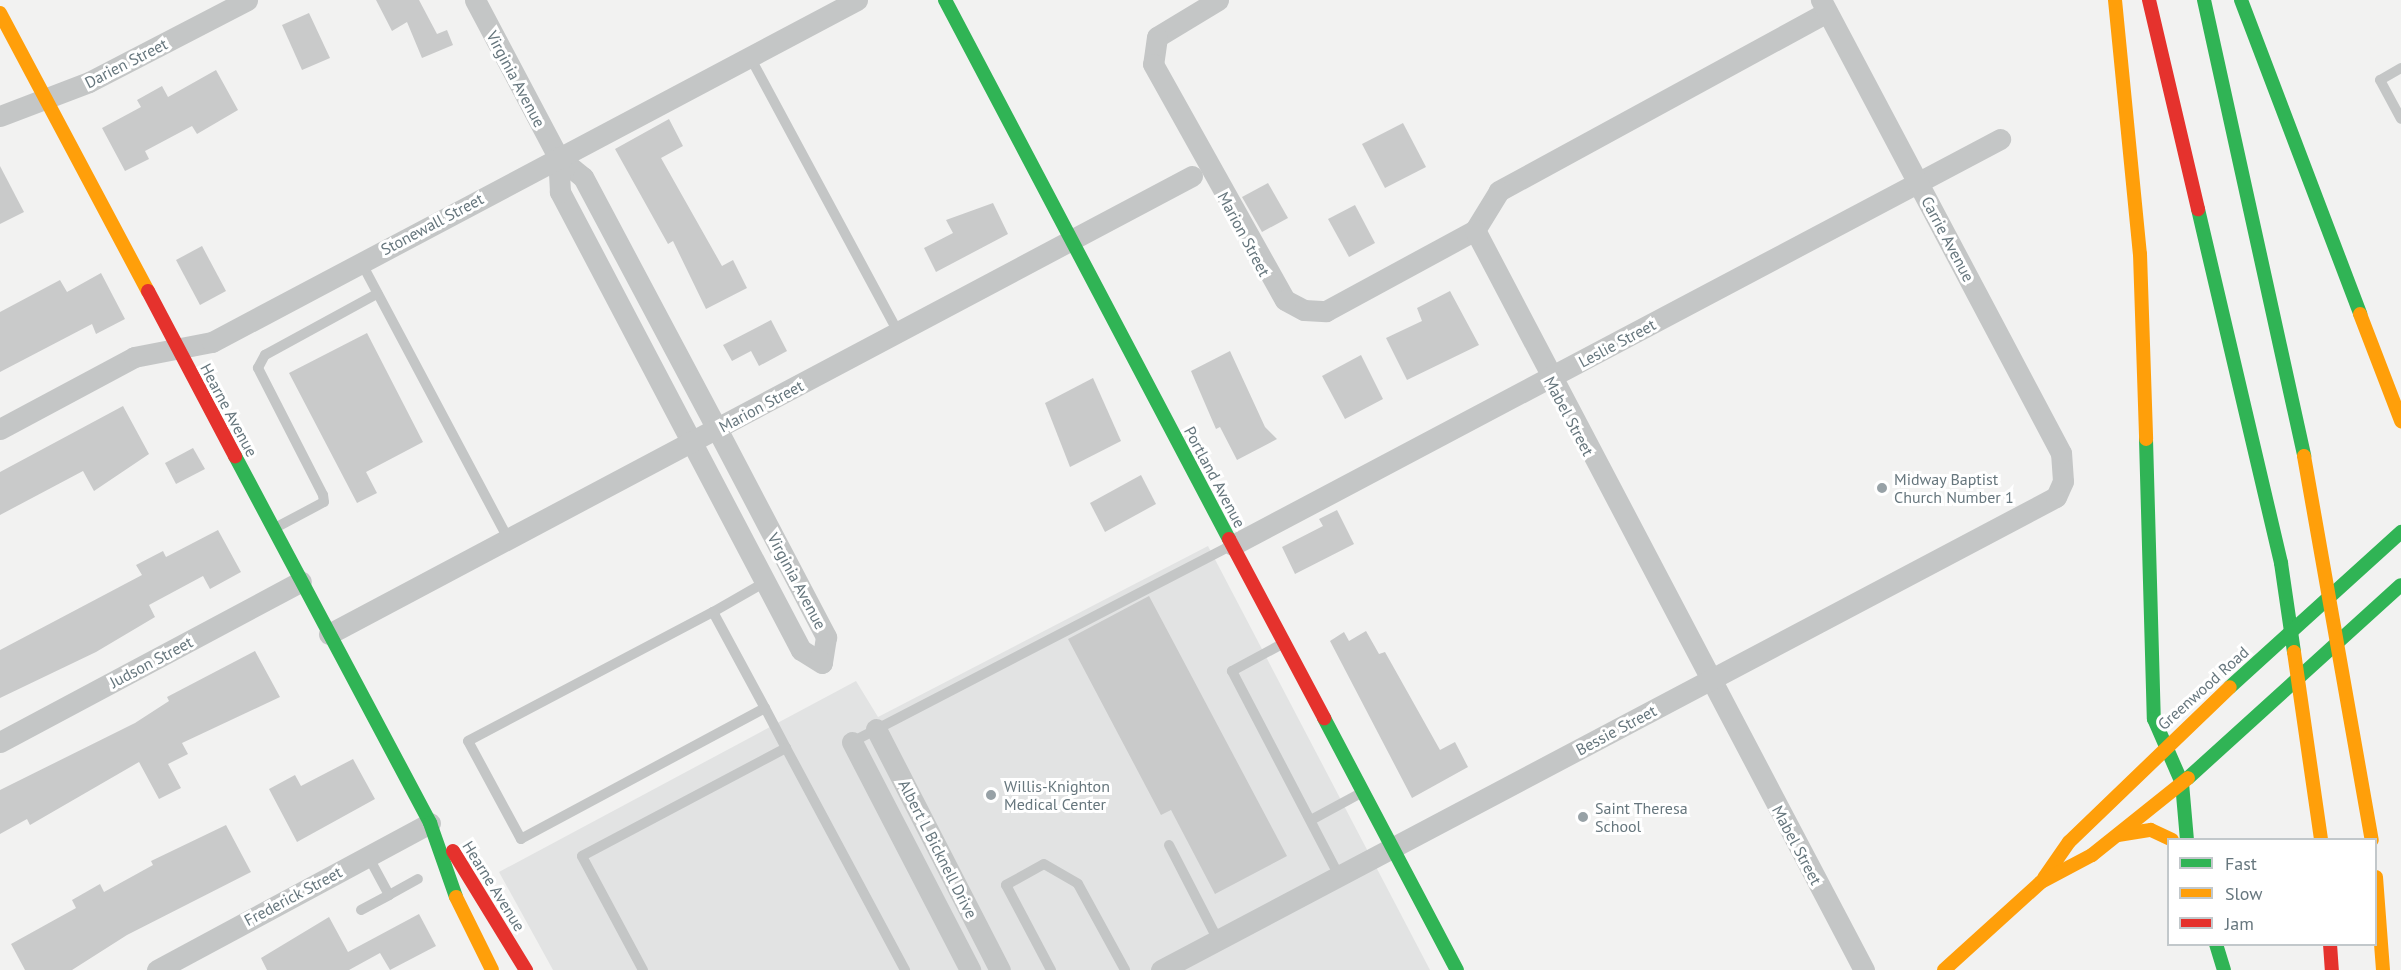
<!DOCTYPE html>
<html>
<head>
<meta charset="utf-8">
<style>
	body { margin:0 }
	#map { position:relative; width:2401px; height:970px; overflow:hidden; background:#f2f2f1; font-family:"PT Sans",sans-serif }
	div>[style] { position:absolute }
	.built>* { inset:0; background:#e2e3e3 }
	.building>* { inset:0; background:#c9caca }
	.lane>* { height:10px; margin:-5px; padding:0 5px; transform-origin:5px; border-radius:5px; background:#c4c6c6 }
	.street>* { height:21px; margin:-10.5px; padding:0 10.5px; transform-origin:10.5px; border-radius:10.5px; background:#c4c6c6 }
	.fast>* { height:14px; margin:-7px; padding:0 7px; transform-origin:7px; border-radius:7px; background:#30b455 }
	.slow>* { height:14px; margin:-7px; padding:0 7px; transform-origin:7px; border-radius:7px; background:#ff9f0a }
	.jam>* { height:14px; margin:-7px; padding:0 7px; transform-origin:7px; border-radius:7px; background:#e5322d }
	.dots>* { width:16px; height:16px; translate:-50% -50%; box-sizing:border-box; border:3px solid #fff; border-radius:50% }
	span { translate:-50% -50%; white-space:nowrap; text-align:center; line-height:1.15; -webkit-text-stroke:6px #fff; paint-order:stroke }
	.street-label { font-size:16px; color:#66767d }
	.poi-label { font-size:16px; color:#66767d }
	.left { translate:0 -50%; text-align:left }
	.legend { position:absolute; left:2167px; top:838px; width:210px; height:108px; box-sizing:border-box; background:#fff; border:2px solid #c2c8cb; margin:0; padding:8px 10px; list-style:none; font-size:18px; color:#66767d }
	.legend li { display:flex; align-items:center; gap:12px; height:30px }
	.legend b { width:30px; border:2px solid #c2c8cb }
</style>
</head>
<body>
<div id="map">
	<div class="built">
		<i style="clip-path:polygon(1208px 546px,1430px 970px,553px 970px,499px 872px,856px 681px,878px 717px)"></i>
	</div>
	<div class="building">
		<i style="clip-path:polygon(376px 0,419px 0,437px 34px,447px 30px,453px 45px,422px 58px,407px 22px,392px 31px)"></i>
		<i style="clip-path:polygon(309px 13px,330px 58px,302px 70px,282px 25px)"></i>
		<i style="clip-path:polygon(216px 70px,238px 110px,197px 134px,192px 126px,145px 151px,149px 159px,125px 171px,102px 128px,141px 107px,137px 100px,162px 86px,168px 97px)"></i>
		<i style="clip-path:polygon(669px 119px,683px 146px,661px 158px,722px 266px,733px 260px,747px 288px,706px 309px,673px 241px,668px 244px,615px 149px)"></i>
		<i style="clip-path:polygon(1403px 123px,1426px 167px,1385px 188px,1362px 144px)"></i>
		<i style="clip-path:polygon(0 166px,24px 212px,0 224px)"></i>
		<i style="clip-path:polygon(1268px 183px,1288px 218px,1262px 232px,1242px 197px)"></i>
		<i style="clip-path:polygon(993px 203px,1008px 234px,936px 272px,924px 248px,953px 233px,946px 220px)"></i>
		<i style="clip-path:polygon(1355px 205px,1375px 243px,1349px 257px,1328px 219px)"></i>
		<i style="clip-path:polygon(202px 246px,226px 291px,200px 305px,176px 260px)"></i>
		<i style="clip-path:polygon(101px 273px,125px 319px,96px 334px,92px 324px,0 372px,0 312px,60px 280px,67px 292px)"></i>
		<i style="clip-path:polygon(1450px 291px,1479px 345px,1407px 380px,1386px 338px,1422px 321px,1417px 308px)"></i>
		<i style="clip-path:polygon(771px 320px,787px 351px,759px 366px,751px 351px,732px 361px,723px 345px)"></i>
		<i style="clip-path:polygon(367px 333px,423px 442px,366px 472px,377px 493px,357px 503px,289px 373px)"></i>
		<i style="clip-path:polygon(1230px 351px,1265px 427px,1277px 439px,1237px 460px,1220px 427px,1216px 429px,1191px 371px)"></i>
		<i style="clip-path:polygon(1361px 355px,1383px 399px,1345px 419px,1322px 376px)"></i>
		<i style="clip-path:polygon(1093px 378px,1121px 441px,1070px 467px,1045px 403px)"></i>
		<i style="clip-path:polygon(123px 406px,149px 454px,94px 491px,83px 471px,0 515px,0 472px)"></i>
		<i style="clip-path:polygon(193px 448px,205px 469px,176px 484px,165px 463px)"></i>
		<i style="clip-path:polygon(1141px 475px,1156px 504px,1105px 532px,1090px 503px)"></i>
		<i style="clip-path:polygon(1337px 510px,1354px 544px,1295px 574px,1282px 547px,1323px 526px,1319px 519px)"></i>
		<i style="clip-path:polygon(218px 530px,241px 572px,210px 589px,203px 576px,149px 605px,155px 617px,96px 652px,0 698px,0 650px,142px 575px,136px 565px,163px 551px,166px 557px)"></i>
		<i style="clip-path:polygon(1149px 596px,1287px 856px,1215px 894px,1171px 810px,1161px 815px,1068px 639px)"></i>
		<i style="clip-path:polygon(1366px 631px,1379px 654px,1385px 652px,1440px 750px,1455px 742px,1468px 767px,1412px 798px,1330px 641px,1344px 632px,1349px 641px)"></i>
		<i style="clip-path:polygon(255px 651px,280px 697px,182px 743px,188px 754px,168px 764px,181px 788px,159px 799px,139px 762px,30px 825px,27px 819px,0 834px,0 790px,135px 723px,169px 701px,167px 697px)"></i>
		<i style="clip-path:polygon(353px 759px,375px 799px,297px 842px,269px 789px,295px 775px,301px 786px)"></i>
		<i style="clip-path:polygon(226px 825px,251px 872px,127px 935px,72px 970px,25px 970px,11px 944px,76px 908px,72px 900px,100px 884px,104px 892px,153px 865px,151px 861px)"></i>
		<i style="clip-path:polygon(419px 914px,436px 946px,390px 970px,380px 953px,349px 970px,267px 970px,261px 958px,329px 917px,348px 952px)"></i>
	</div>
	<div class="lane">
		<i style="left:750px;top:57px;width:315px;rotate:61.7deg"></i>
		<i style="left:2401px;top:68px;width:24px;rotate:150deg"></i>
		<i style="left:2380px;top:80px;width:44px;rotate:61.7deg"></i>
		<i style="left:361px;top:262px;width:314px;rotate:62deg"></i>
		<i style="left:275px;top:528px;width:55px;rotate:-28deg"></i>
		<i style="left:324px;top:502px;width:7px;rotate:-98deg"></i>
		<i style="left:323px;top:495px;width:143px;rotate:-117.1deg"></i>
		<i style="left:258px;top:368px;width:15px;rotate:-62deg"></i>
		<i style="left:265px;top:355px;width:128px;rotate:-28.6deg"></i>
		<i style="left:713px;top:612px;width:62px;rotate:-29.9deg"></i>
		<i style="left:1282px;top:644px;width:57px;rotate:151.6deg"></i>
		<i style="left:1232px;top:671px;width:231px;rotate:62.4deg"></i>
		<i style="left:765px;top:708px;width:277px;rotate:151.8deg"></i>
		<i style="left:521px;top:839px;width:111px;rotate:-118.4deg"></i>
		<i style="left:468px;top:741px;width:277px;rotate:-27.8deg"></i>
		<i style="left:713px;top:612px;width:109px;rotate:61.6deg"></i>
		<i style="left:765px;top:708px;width:45px;rotate:62.3deg"></i>
		<i style="left:852px;top:742px;width:428px;rotate:-27.4deg"></i>
		<i style="left:1311px;top:820px;width:57px;rotate:-28.4deg"></i>
		<i style="left:1169px;top:845px;width:107px;rotate:62.7deg"></i>
		<i style="left:368px;top:856px;width:44px;rotate:61.7deg"></i>
		<i style="left:389px;top:895px;width:33px;rotate:-29deg"></i>
		<i style="left:361px;top:910px;width:32px;rotate:-28deg"></i>
		<i style="left:643px;top:970px;width:129px;rotate:-118.2deg"></i>
		<i style="left:582px;top:856px;width:231px;rotate:-27.9deg"></i>
		<i style="left:786px;top:748px;width:252px;rotate:61.8deg"></i>
		<i style="left:1051px;top:970px;width:96px;rotate:-117.9deg"></i>
		<i style="left:1006px;top:885px;width:43px;rotate:-28.9deg"></i>
		<i style="left:1044px;top:864px;width:39px;rotate:30deg"></i>
		<i style="left:1078px;top:884px;width:98px;rotate:61.3deg"></i>
	</div>
	<div class="street">
		<i style="left:475px;top:0;width:178px;rotate:62.1deg"></i>
		<i style="left:558px;top:157px;width:32px;rotate:39deg"></i>
		<i style="left:583px;top:177px;width:285px;rotate:62deg"></i>
		<i style="left:717px;top:429px;width:235px;rotate:62.3deg"></i>
		<i style="left:826px;top:637px;width:26px;rotate:99deg"></i>
		<i style="left:822px;top:663px;width:25px;rotate:-148deg"></i>
		<i style="left:801px;top:650px;width:518px;rotate:-117.75deg"></i>
		<i style="left:560px;top:192px;width:35px;rotate:-93deg"></i>
		<i style="left:1218px;top:0;width:71px;rotate:148.8deg"></i>
		<i style="left:1157px;top:37px;width:27px;rotate:98deg"></i>
		<i style="left:1153px;top:64px;width:270px;rotate:60.8deg"></i>
		<i style="left:1285px;top:300px;width:21px;rotate:28deg"></i>
		<i style="left:1304px;top:310px;width:22px;rotate:3deg"></i>
		<i style="left:1326px;top:311px;width:170px;rotate:-28.5deg"></i>
		<i style="left:1827px;top:12px;width:374px;rotate:151.4deg"></i>
		<i style="left:1499px;top:191px;width:46px;rotate:121.6deg"></i>
		<i style="left:1475px;top:230px;width:836px;rotate:62.27deg"></i>
		<i style="left:0;top:116px;width:95px;rotate:-20.9deg"></i>
		<i style="left:89px;top:82px;width:178px;rotate:-27.4deg"></i>
		<i style="left:0;top:429px;width:152px;rotate:-28.2deg"></i>
		<i style="left:134px;top:357px;width:79px;rotate:-10.9deg"></i>
		<i style="left:212px;top:342px;width:730px;rotate:-27.93deg"></i>
		<i style="left:1233px;top:545px;width:868px;rotate:-27.89deg"></i>
		<i style="left:329px;top:634px;width:977px;rotate:-27.96deg"></i>
		<i style="left:876px;top:729px;width:271px;rotate:62.8deg"></i>
		<i style="left:0;top:742px;width:341px;rotate:-28.1deg"></i>
		<i style="left:852px;top:742px;width:257px;rotate:62.6deg"></i>
		<i style="left:157px;top:970px;width:310px;rotate:-28.3deg"></i>
		<i style="left:1161px;top:970px;width:1012px;rotate:-27.86deg"></i>
		<i style="left:2056px;top:497px;width:17px;rotate:-66deg"></i>
		<i style="left:2063px;top:481px;width:28px;rotate:-94deg"></i>
		<i style="left:2061px;top:453px;width:513px;rotate:-117.91deg"></i>
	</div>
	<div class="fast">
		<i style="left:945px;top:0;width:609px;rotate:62.22deg"></i>
		<i style="left:2204px;top:0;width:467px;rotate:77.6deg"></i>
		<i style="left:2241px;top:0;width:336px;rotate:69.2deg"></i>
		<i style="left:2198px;top:209px;width:364px;rotate:76.8deg"></i>
		<i style="left:2281px;top:563px;width:90px;rotate:81.7deg"></i>
		<i style="left:2146px;top:439px;width:280px;rotate:88.4deg"></i>
		<i style="left:2154px;top:719px;width:70px;rotate:66.4deg"></i>
		<i style="left:2182px;top:783px;width:57px;rotate:85deg"></i>
		<i style="left:235px;top:456px;width:416px;rotate:62deg"></i>
		<i style="left:430px;top:823px;width:78px;rotate:70.6deg"></i>
		<i style="left:2230px;top:687px;width:231px;rotate:-42.2deg"></i>
		<i style="left:1324px;top:718px;width:285px;rotate:62.2deg"></i>
		<i style="left:2188px;top:778px;width:287px;rotate:-42.2deg"></i>
		<i style="left:2216px;top:944px;width:27px;rotate:73deg"></i>
	</div>
	<div class="slow">
		<i style="left:2115px;top:0;width:255px;rotate:84.4deg"></i>
		<i style="left:2140px;top:254px;width:185px;rotate:88.1deg"></i>
		<i style="left:0;top:13px;width:315px;rotate:62deg"></i>
		<i style="left:2360px;top:314px;width:115px;rotate:69deg"></i>
		<i style="left:2304px;top:456px;width:390px;rotate:80deg"></i>
		<i style="left:2294px;top:652px;width:190px;rotate:81.8deg"></i>
		<i style="left:2118px;top:835px;width:33px;rotate:-9deg"></i>
		<i style="left:2151px;top:830px;width:23px;rotate:25deg"></i>
		<i style="left:2376px;top:877px;width:93px;rotate:85.7deg"></i>
		<i style="left:2044px;top:878px;width:44px;rotate:-55.2deg"></i>
		<i style="left:2069px;top:842px;width:223px;rotate:-43.9deg"></i>
		<i style="left:456px;top:897px;width:81px;rotate:63.7deg"></i>
		<i style="left:1944px;top:970px;width:131px;rotate:-42.2deg"></i>
		<i style="left:2041px;top:882px;width:58px;rotate:-27.9deg"></i>
		<i style="left:2092px;top:855px;width:123px;rotate:-38.7deg"></i>
	</div>
	<div class="jam">
		<i style="left:2149px;top:0;width:215px;rotate:76.8deg"></i>
		<i style="left:148px;top:291px;width:187px;rotate:62.2deg"></i>
		<i style="left:1229px;top:539px;width:203px;rotate:62deg"></i>
		<i style="left:453px;top:851px;width:140px;rotate:58.5deg"></i>
		<i style="left:2330px;top:944px;width:26px;rotate:86deg"></i>
	</div>
	<div class="dots">
		<i style="left:1882px;top:488px;background:#97a1a6"></i>
		<i style="left:991px;top:795px;background:#97a1a6"></i>
		<i style="left:1583px;top:817px;background:#97a1a6"></i>
	</div>
	<div class="street-label">
		<span style="left:126px;top:63px;rotate:-27deg">Darien Street</span>
		<span style="left:516px;top:79px;rotate:62deg">Virginia Avenue</span>
		<span style="left:432px;top:224px;rotate:-28deg">Stonewall Street</span>
		<span style="left:1244px;top:234px;rotate:62deg">Marion Street</span>
		<span style="left:1948px;top:239px;rotate:62deg">Carrie Avenue</span>
		<span style="left:1617px;top:343px;rotate:-28deg">Leslie Street</span>
		<span style="left:761px;top:406px;rotate:-28deg">Marion Street</span>
		<span style="left:229px;top:410px;rotate:62deg">Hearne Avenue</span>
		<span style="left:1569px;top:416px;rotate:62deg">Mabel Street</span>
		<span style="left:1215px;top:477px;rotate:62deg">Portland Avenue</span>
		<span style="left:797px;top:581px;rotate:62deg">Virginia Avenue</span>
		<span style="left:151px;top:662px;rotate:-28deg">Judson Street</span>
		<span style="left:2203px;top:688px;rotate:-42deg">Greenwood Road</span>
		<span style="left:1616px;top:730px;rotate:-28deg">Bessie Street</span>
		<span style="left:1797px;top:845px;rotate:62deg">Mabel Street</span>
		<span style="left:938px;top:849px;rotate:63deg">Albert L Bicknell Drive</span>
		<span style="left:494px;top:886px;rotate:58deg">Hearne Avenue</span>
		<span style="left:293px;top:896px;rotate:-28deg">Frederick Street</span>
	</div>
	<div class="poi-label">
		<span class="left" style="left:1894px;top:488px">Midway Baptist<br>Church Number 1</span>
		<span class="left" style="left:1004px;top:795px">Willis-Knighton<br>Medical Center</span>
		<span class="left" style="left:1595px;top:817px">Saint Theresa<br>School</span>
	</div>
	<ul class="legend">
	<li><b style="height:8px;background:#30b455"></b>Fast</li>
	<li><b style="height:8px;background:#ff9f0a"></b>Slow</li>
	<li><b style="height:8px;background:#e5322d"></b>Jam</li>
	</ul>
</div>
</body>
</html>
